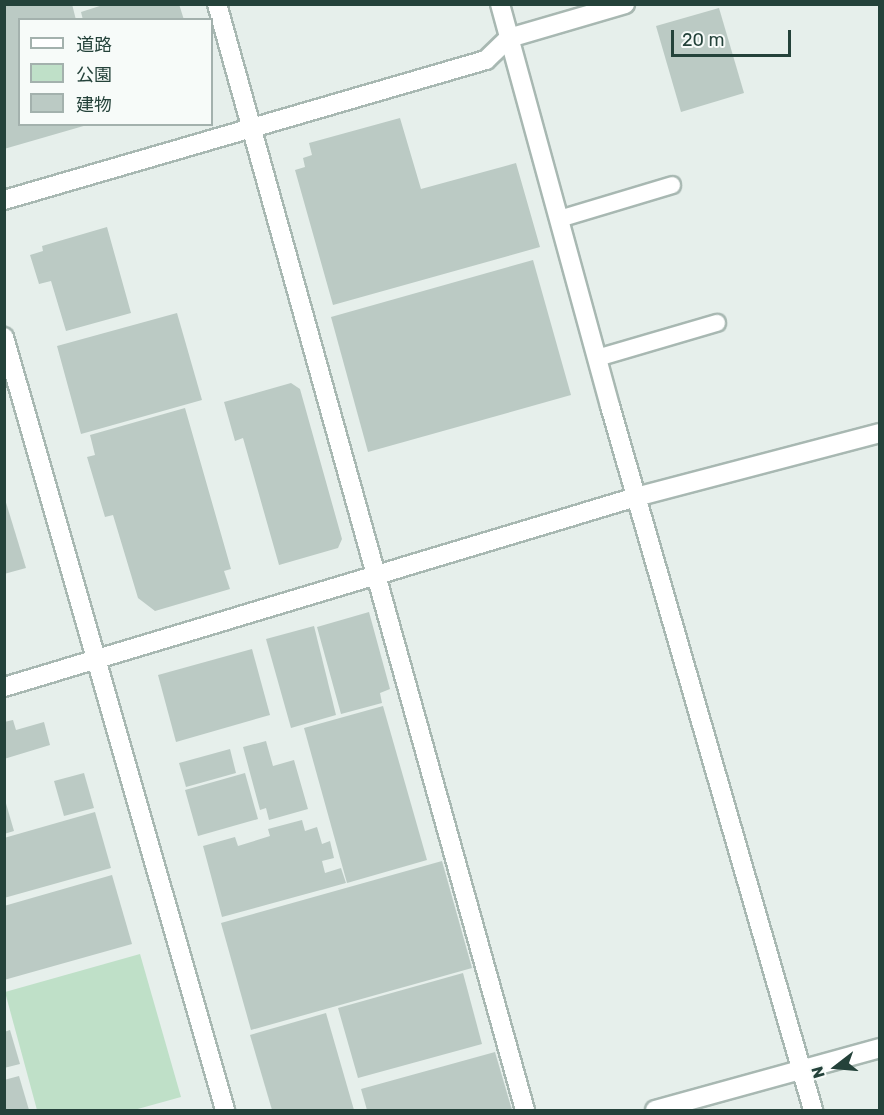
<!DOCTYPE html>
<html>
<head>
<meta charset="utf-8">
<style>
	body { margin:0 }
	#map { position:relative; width:884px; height:1115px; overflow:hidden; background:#e6efeb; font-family:Rubik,"Noto Sans JP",sans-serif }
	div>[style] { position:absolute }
	.green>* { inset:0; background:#bfe0c8 }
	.building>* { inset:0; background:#bbcac4 }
	.roads { filter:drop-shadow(2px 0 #a8b8b2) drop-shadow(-2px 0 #a8b8b2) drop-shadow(0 2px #a8b8b2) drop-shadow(0 -2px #a8b8b2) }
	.lane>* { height:16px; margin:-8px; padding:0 8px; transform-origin:8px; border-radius:8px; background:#fff }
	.street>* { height:18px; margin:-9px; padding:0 9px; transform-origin:9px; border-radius:9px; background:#fff }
	.secondary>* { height:18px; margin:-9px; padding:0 9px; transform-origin:9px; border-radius:9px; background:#fff }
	span { translate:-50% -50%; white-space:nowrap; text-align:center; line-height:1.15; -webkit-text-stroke:4.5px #f7fbf9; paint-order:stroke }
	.frame { position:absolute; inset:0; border:6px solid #24423a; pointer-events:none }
	.legend { position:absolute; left:18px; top:18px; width:195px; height:108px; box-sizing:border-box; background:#f7fbf9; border:2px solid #a3b1ad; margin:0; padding:8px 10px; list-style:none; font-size:18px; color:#24423a }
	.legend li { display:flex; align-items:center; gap:12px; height:30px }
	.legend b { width:30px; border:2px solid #a3b1ad }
	.north { position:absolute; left:806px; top:1037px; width:60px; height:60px; -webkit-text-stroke:4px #f7fbf9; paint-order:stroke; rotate:254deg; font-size:16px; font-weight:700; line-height:24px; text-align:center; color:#24423a }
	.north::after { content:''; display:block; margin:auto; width:21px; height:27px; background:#24423a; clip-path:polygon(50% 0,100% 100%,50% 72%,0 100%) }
	.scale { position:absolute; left:671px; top:30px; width:120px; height:27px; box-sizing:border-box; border:3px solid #24423a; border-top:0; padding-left:8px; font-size:18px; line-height:21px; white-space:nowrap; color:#24423a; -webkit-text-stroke:4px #f7fbf9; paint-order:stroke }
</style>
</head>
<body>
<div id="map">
	<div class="green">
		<i style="clip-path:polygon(140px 954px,181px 1097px,134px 1110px,37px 1110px,5px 992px)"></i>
	</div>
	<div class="building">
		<i style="clip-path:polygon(4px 4px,72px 4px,76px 20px,20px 20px,20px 124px,87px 125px,4px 149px)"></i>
		<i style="clip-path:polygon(106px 4px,179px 4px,184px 20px,83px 20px,81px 12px)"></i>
		<i style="clip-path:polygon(719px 8px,744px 93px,681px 112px,656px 26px)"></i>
		<i style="clip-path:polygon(400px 118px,421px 189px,516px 163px,540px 247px,333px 305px,295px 170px,305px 167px,303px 158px,312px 155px,309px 143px)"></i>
		<i style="clip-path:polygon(107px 227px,131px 313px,66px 331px,51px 281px,39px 284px,30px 255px,43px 251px,42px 246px)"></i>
		<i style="clip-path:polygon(533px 260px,571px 395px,368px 452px,331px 317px)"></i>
		<i style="clip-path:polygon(177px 313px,202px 400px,81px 434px,57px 346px)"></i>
		<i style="clip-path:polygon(291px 383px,300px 389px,342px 539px,338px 548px,279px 565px,243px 438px,235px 441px,224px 402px)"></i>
		<i style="clip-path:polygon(185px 408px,231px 569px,224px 571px,230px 589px,155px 611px,138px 598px,113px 515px,105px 517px,87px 457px,95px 455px,90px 435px)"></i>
		<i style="clip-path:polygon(4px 496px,26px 568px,4px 574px)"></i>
		<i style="clip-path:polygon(369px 612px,390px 689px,380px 693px,382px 703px,341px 714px,317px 627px)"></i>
		<i style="clip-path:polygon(314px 626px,336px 715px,291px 728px,266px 639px)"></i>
		<i style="clip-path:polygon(252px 649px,270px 715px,176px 742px,158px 675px)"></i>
		<i style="clip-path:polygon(383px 706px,427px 860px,347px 883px,304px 728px)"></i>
		<i style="clip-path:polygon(13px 720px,16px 730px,44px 722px,50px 745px,4px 759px,4px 722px)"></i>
		<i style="clip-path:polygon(266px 741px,273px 766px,294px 760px,308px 809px,269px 820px,266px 808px,260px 810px,243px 747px)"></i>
		<i style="clip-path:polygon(230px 749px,236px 773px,186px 787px,179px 763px)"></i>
		<i style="clip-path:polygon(84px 773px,94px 808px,64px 816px,54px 781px)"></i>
		<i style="clip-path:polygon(245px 773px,258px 819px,198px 836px,185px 790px)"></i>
		<i style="clip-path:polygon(5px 800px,14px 831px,4px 834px,4px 801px)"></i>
		<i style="clip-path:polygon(95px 812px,111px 868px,4px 898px,4px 838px)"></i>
		<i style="clip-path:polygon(302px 820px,305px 831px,317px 827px,322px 844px,330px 841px,334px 858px,322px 861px,325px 873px,341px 868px,346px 883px,222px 917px,203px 846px,235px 837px,238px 846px,270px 836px,268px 829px)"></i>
		<i style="clip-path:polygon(442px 861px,472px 968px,251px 1030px,221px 923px)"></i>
		<i style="clip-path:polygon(112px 875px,132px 944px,4px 980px,4px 906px)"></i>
		<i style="clip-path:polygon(463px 973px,482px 1044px,358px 1078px,338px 1008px)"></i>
		<i style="clip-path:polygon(326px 1013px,354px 1110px,272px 1110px,250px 1035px)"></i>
		<i style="clip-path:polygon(10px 1030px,20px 1064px,4px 1068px,4px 1032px)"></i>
		<i style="clip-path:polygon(495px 1052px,512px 1110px,367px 1110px,361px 1089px)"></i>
		<i style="clip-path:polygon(19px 1076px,29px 1110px,4px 1110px,4px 1080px)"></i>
	</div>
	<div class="roads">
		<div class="lane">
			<i style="left:559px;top:219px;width:118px;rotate:-16.7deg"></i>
			<i style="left:597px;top:358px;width:125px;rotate:-16.3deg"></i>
		</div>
		<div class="street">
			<i style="left:217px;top:4px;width:1148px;rotate:74.44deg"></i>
			<i style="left:4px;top:200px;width:502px;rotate:-16.2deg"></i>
			<i style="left:486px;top:60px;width:32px;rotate:-44deg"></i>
			<i style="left:509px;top:38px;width:121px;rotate:-16.3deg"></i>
			<i style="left:4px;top:687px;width:660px;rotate:-16.73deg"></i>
			<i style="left:636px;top:497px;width:252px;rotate:-14.7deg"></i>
			<i style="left:655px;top:1110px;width:233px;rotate:-15.4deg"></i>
		</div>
		<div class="secondary">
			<i style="left:500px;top:4px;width:417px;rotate:74.7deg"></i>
			<i style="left:610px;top:406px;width:733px;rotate:73.91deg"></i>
			<i style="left:4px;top:337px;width:804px;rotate:74.04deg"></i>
		</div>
	</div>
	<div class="frame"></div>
	<ul class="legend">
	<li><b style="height:8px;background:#fff"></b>道路</li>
	<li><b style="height:16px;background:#bfe0c8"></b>公園</li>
	<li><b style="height:16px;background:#bbcac4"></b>建物</li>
	</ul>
	<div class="north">N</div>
	<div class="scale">20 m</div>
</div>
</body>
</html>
